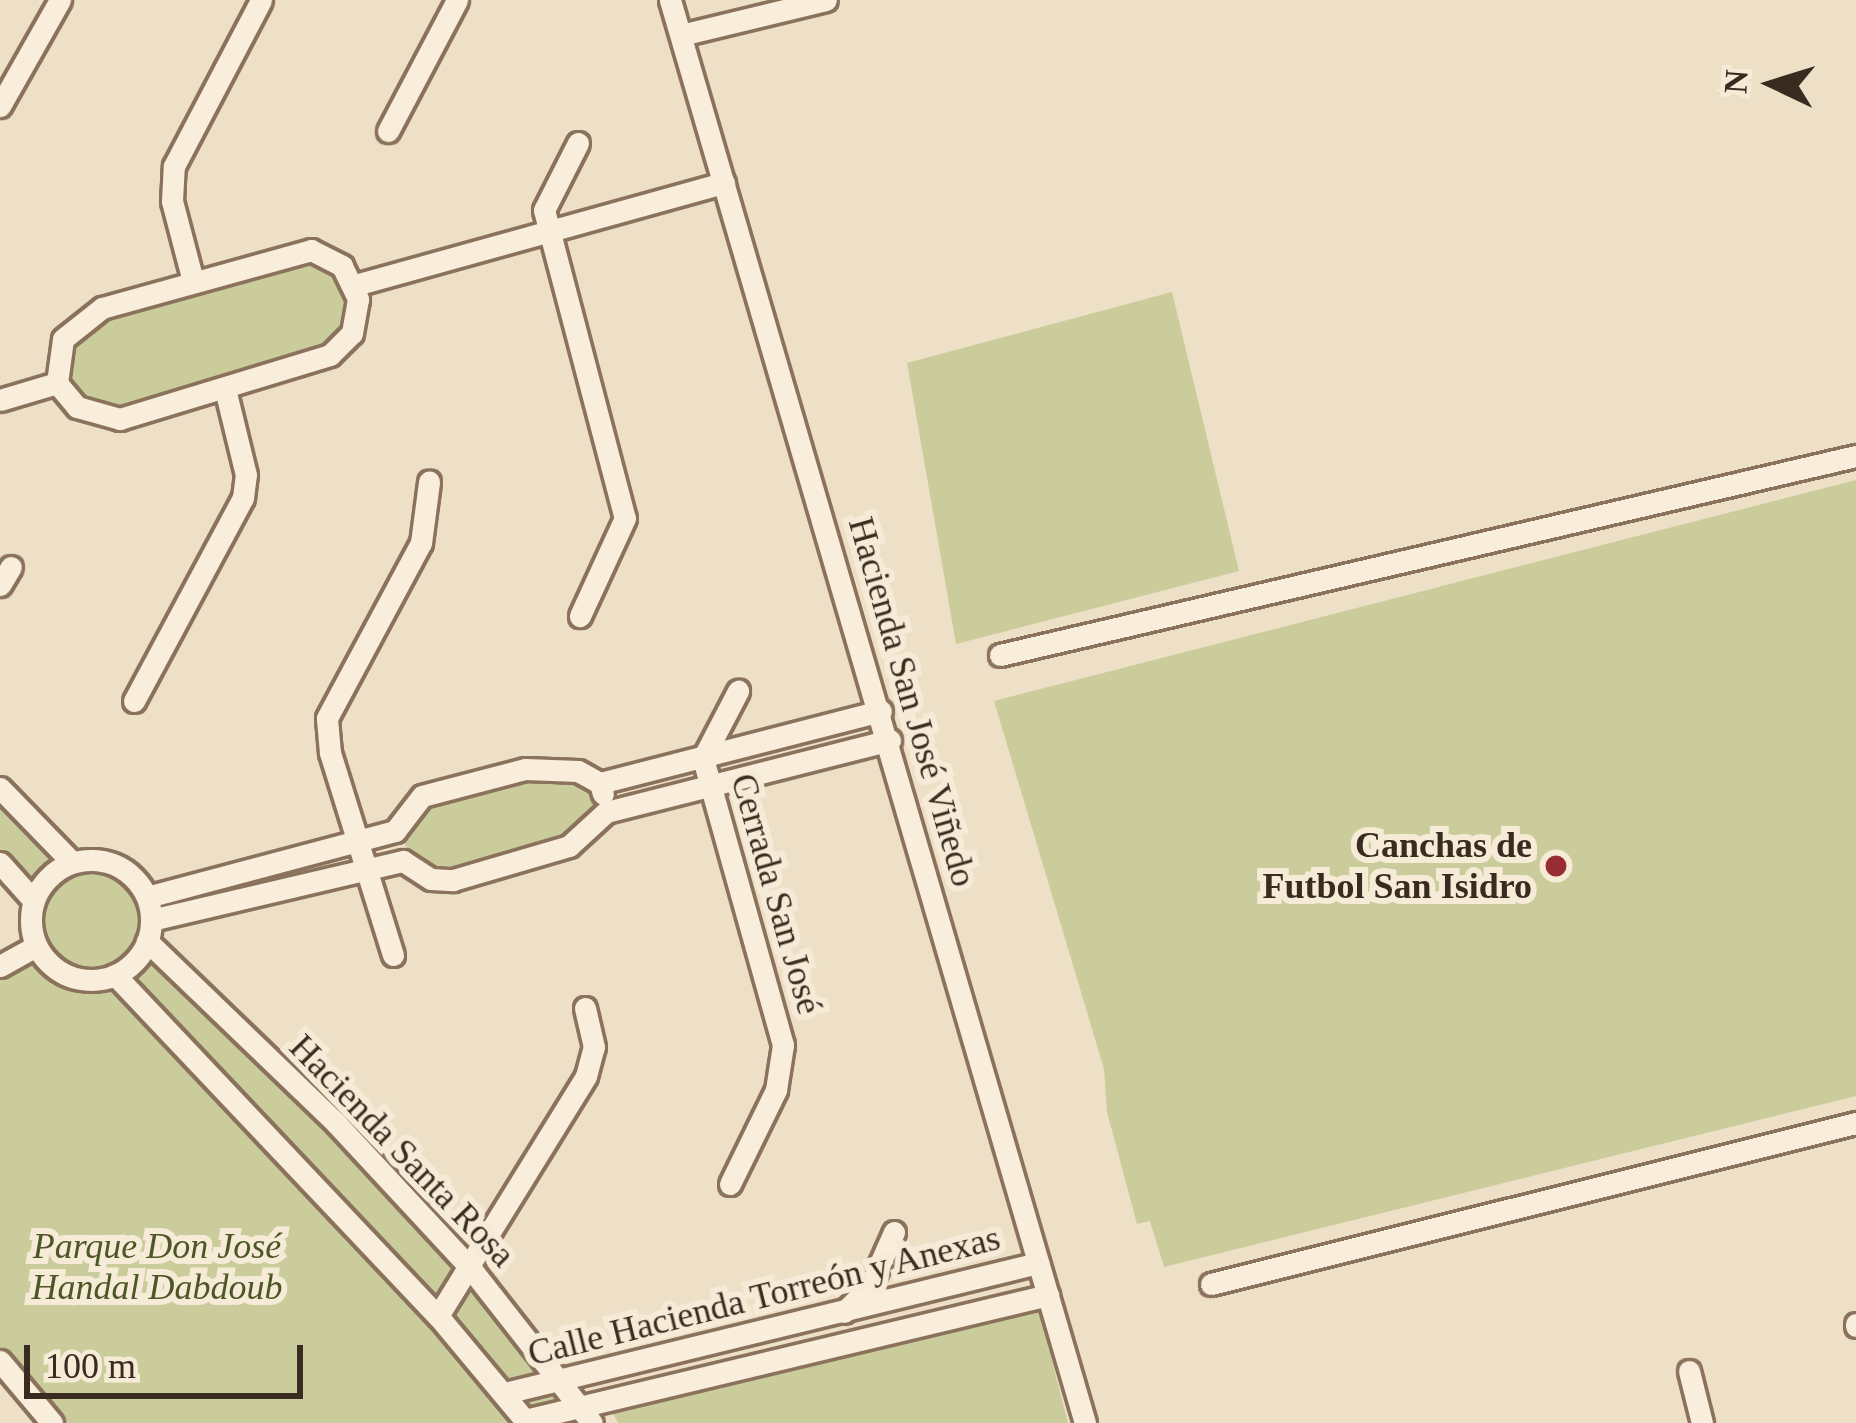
<!DOCTYPE html>
<html>
<head>
<meta charset="utf-8">
<style>
	body { margin:0 }
	#map { position:relative; width:1856px; height:1423px; overflow:hidden; background:#eee0c7; font-family:Georgia,serif }
	div>[style] { position:absolute }
	.green>* { inset:0; background:#cacc9b }
	.round { border-radius:50% }
	.roads { filter:drop-shadow(3px 0 #8a725c) drop-shadow(-3px 0 #8a725c) drop-shadow(0 3px #8a725c) drop-shadow(0 -3px #8a725c) }
	.minor>* { height:21px; margin:-10.5px; padding:0 10.5px; transform-origin:10.5px; border-radius:10.5px; background:#f9eedb }
	.minor>.ring { margin:-10.5px; padding:0; box-sizing:content-box; background:none; border:21px solid #f9eedb; border-radius:50% }
	.dots>* { width:33px; height:33px; translate:-50% -50%; box-sizing:border-box; border:6px solid #f5ebd7; border-radius:50% }
	span { translate:-50% -50%; white-space:nowrap; text-align:center; line-height:1.15; -webkit-text-stroke:12px #f5ebd7; paint-order:stroke }
	.street-label { font-size:36px; color:#3a2b20 }
	.poi-label { font-size:36px; color:#3a2b20; font-weight:700 }
	.right { translate:-100% -50%; text-align:right }
	.park-label { font-size:36px; color:#4d5627; font-style:italic }
	.north { position:absolute; left:1712px; top:24px; width:120px; height:120px; -webkit-text-stroke:9px #f5ebd7; paint-order:stroke; rotate:274deg; font-size:33px; font-weight:700; line-height:48px; text-align:center; color:#3a2b20 }
	.north::after { content:''; display:block; margin:auto; width:42px; height:54px; background:#3a2b20; clip-path:polygon(50% 0,100% 100%,50% 72%,0 100%) }
	.scale { position:absolute; left:24px; top:1345px; width:279px; height:54px; box-sizing:border-box; border:6px solid #3a2b20; border-top:0; padding-left:15px; font-size:36px; line-height:42px; white-space:nowrap; color:#3a2b20; -webkit-text-stroke:9px #f5ebd7; paint-order:stroke }
</style>
</head>
<body>
<div id="map">
	<div class="green">
		<i style="clip-path:polygon(289px 258px,330px 261px,354px 312px,329px 351px,136px 413px,85px 407px,64px 375px,73px 333px,104px 311px)"></i>
		<i style="clip-path:polygon(1172px 292px,1239px 571px,956px 644px,907px 363px)"></i>
		<i style="clip-path:polygon(1856px 480px,1856px 1096px,1164px 1267px,1150px 1221px,1137px 1224px,1107px 1112px,1104px 1069px,994px 701px)"></i>
		<i style="clip-path:polygon(552px 771px,594px 786px,600px 805px,567px 844px,453px 877px,409px 860px,402px 830px,420px 802px)"></i>
		<i style="clip-path:polygon(0 795px,64px 860px,33px 893px,0 855px)"></i>
		<i class="round" style="left:35px;top:867px;width:108px;height:108px"></i>
		<i style="clip-path:polygon(149px 949px,473px 1279px,587px 1423px,533px 1423px,122px 977px)"></i>
		<i style="clip-path:polygon(29px 963px,54px 984px,109px 990px,447px 1339px,510px 1423px,57px 1423px,0 1351px,0 977px)"></i>
		<i style="clip-path:polygon(1038px 1306px,1068px 1423px,618px 1423px,613px 1413px)"></i>
	</div>
	<div class="roads">
		<div class="minor">
			<i style="left:670px;top:0;width:1482px;rotate:73.74deg"></i>
			<i style="left:681px;top:35px;width:149px;rotate:-13.6deg"></i>
			<i style="left:0;top:106px;width:122px;rotate:-60.5deg"></i>
			<i style="left:388px;top:131px;width:148px;rotate:-62.2deg"></i>
			<i style="left:578px;top:143px;width:75px;rotate:116.9deg"></i>
			<i style="left:544px;top:210px;width:318px;rotate:75.3deg"></i>
			<i style="left:625px;top:518px;width:108px;rotate:114.7deg"></i>
			<i style="left:311px;top:250px;width:35px;rotate:27deg"></i>
			<i style="left:342px;top:266px;width:37px;rotate:64deg"></i>
			<i style="left:358px;top:299px;width:35px;rotate:100deg"></i>
			<i style="left:352px;top:333px;width:31px;rotate:135deg"></i>
			<i style="left:330px;top:355px;width:220px;rotate:163.1deg"></i>
			<i style="left:120px;top:419px;width:45px;rotate:-164.4deg"></i>
			<i style="left:77px;top:407px;width:31px;rotate:-130deg"></i>
			<i style="left:57px;top:383px;width:44px;rotate:-82.2deg"></i>
			<i style="left:63px;top:339px;width:50px;rotate:-38.5deg"></i>
			<i style="left:102px;top:308px;width:217px;rotate:-15.5deg"></i>
			<i style="left:193px;top:281px;width:83px;rotate:-104.7deg"></i>
			<i style="left:172px;top:201px;width:35px;rotate:-87deg"></i>
			<i style="left:174px;top:166px;width:187px;rotate:-62.3deg"></i>
			<i style="left:355px;top:285px;width:383px;rotate:-15.5deg"></i>
			<i style="left:0;top:400px;width:59px;rotate:-16.6deg"></i>
			<i style="left:0;top:585px;width:21px;rotate:-59deg"></i>
			<i style="left:1000px;top:655px;width:879px;rotate:-13.09deg"></i>
			<i style="left:134px;top:701px;width:230px;rotate:-61.8deg"></i>
			<i style="left:243px;top:498px;width:23px;rotate:-83deg"></i>
			<i style="left:246px;top:475px;width:89px;rotate:-103.7deg"></i>
			<i style="left:600px;top:783px;width:290px;rotate:-14.4deg"></i>
			<i style="left:0;top:788px;width:103px;rotate:45.8deg"></i>
			<i style="left:395px;top:831px;width:44px;rotate:-52.4deg"></i>
			<i style="left:422px;top:796px;width:106px;rotate:-14.7deg"></i>
			<i style="left:525px;top:769px;width:53px;rotate:2.2deg"></i>
			<i style="left:578px;top:771px;width:25px;rotate:29deg"></i>
			<i style="left:600px;top:783px;width:11px;rotate:75deg"></i>
			<i class="ring" style="left:31px;top:860px;width:99px;height:99px"></i>
			<i style="left:403px;top:861px;width:33px;rotate:33deg"></i>
			<i style="left:431px;top:879px;width:22px;rotate:3deg"></i>
			<i style="left:453px;top:880px;width:121px;rotate:-16.3deg"></i>
			<i style="left:569px;top:846px;width:50px;rotate:-42.6deg"></i>
			<i style="left:606px;top:812px;width:293px;rotate:-14.2deg"></i>
			<i style="left:0;top:863px;width:51px;rotate:48.2deg"></i>
			<i style="left:147px;top:897px;width:257px;rotate:-14.9deg"></i>
			<i style="left:151px;top:920px;width:259px;rotate:-13.2deg"></i>
			<i style="left:147px;top:941px;width:262px;rotate:43.9deg"></i>
			<i style="left:336px;top:1123px;width:200px;rotate:47.2deg"></i>
			<i style="left:472px;top:1270px;width:194px;rotate:51.9deg"></i>
			<i style="left:393px;top:955px;width:212px;rotate:-107.3deg"></i>
			<i style="left:330px;top:753px;width:35px;rotate:-95deg"></i>
			<i style="left:327px;top:718px;width:199px;rotate:-61.8deg"></i>
			<i style="left:421px;top:543px;width:62px;rotate:-82.5deg"></i>
			<i style="left:0;top:966px;width:41px;rotate:-29.1deg"></i>
			<i style="left:115px;top:975px;width:470px;rotate:46.6deg"></i>
			<i style="left:438px;top:1316px;width:139px;rotate:50.2deg"></i>
			<i style="left:730px;top:1184px;width:105px;rotate:-63.9deg"></i>
			<i style="left:776px;top:1090px;width:46px;rotate:-81.2deg"></i>
			<i style="left:783px;top:1045px;width:298px;rotate:-105.6deg"></i>
			<i style="left:703px;top:758px;width:76px;rotate:-62.4deg"></i>
			<i style="left:1211px;top:1284px;width:665px;rotate:-14.02deg"></i>
			<i style="left:844px;top:1312px;width:37px;rotate:-45deg"></i>
			<i style="left:870px;top:1286px;width:59px;rotate:-66deg"></i>
			<i style="left:438px;top:1316px;width:282px;rotate:-58.3deg"></i>
			<i style="left:586px;top:1076px;width:30px;rotate:-75deg"></i>
			<i style="left:594px;top:1047px;width:40px;rotate:-103deg"></i>
			<i style="left:1856px;top:1324px;width:2px;rotate:90deg"></i>
			<i style="left:0;top:1361px;width:81px;rotate:50deg"></i>
			<i style="left:1689px;top:1371px;width:54px;rotate:76deg"></i>
			<i style="left:505px;top:1393px;width:549px;rotate:-13.71deg"></i>
			<i style="left:525px;top:1420px;width:538px;rotate:-13.44deg"></i>
		</div>
	</div>
	<div class="dots">
		<i style="left:1556px;top:866px;background:#982d34"></i>
	</div>
	<div class="street-label">
		<span style="left:912px;top:702px;rotate:74deg">Hacienda San José Viñedo</span>
		<span style="left:776px;top:894px;rotate:74deg">Cerrada San José</span>
		<span style="left:402px;top:1151px;rotate:46deg">Hacienda Santa Rosa</span>
		<span style="left:764px;top:1296px;rotate:-14deg">Calle Hacienda Torreón y Anexas</span>
	</div>
	<div class="poi-label">
		<span class="right" style="left:1532px;top:866px">Canchas de<br>Futbol San Isidro</span>
	</div>
	<div class="park-label">
		<span style="left:157px;top:1267px">Parque Don José<br>Handal Dabdoub</span>
	</div>
	<div class="north">N</div>
	<div class="scale">100 m</div>
</div>
</body>
</html>
